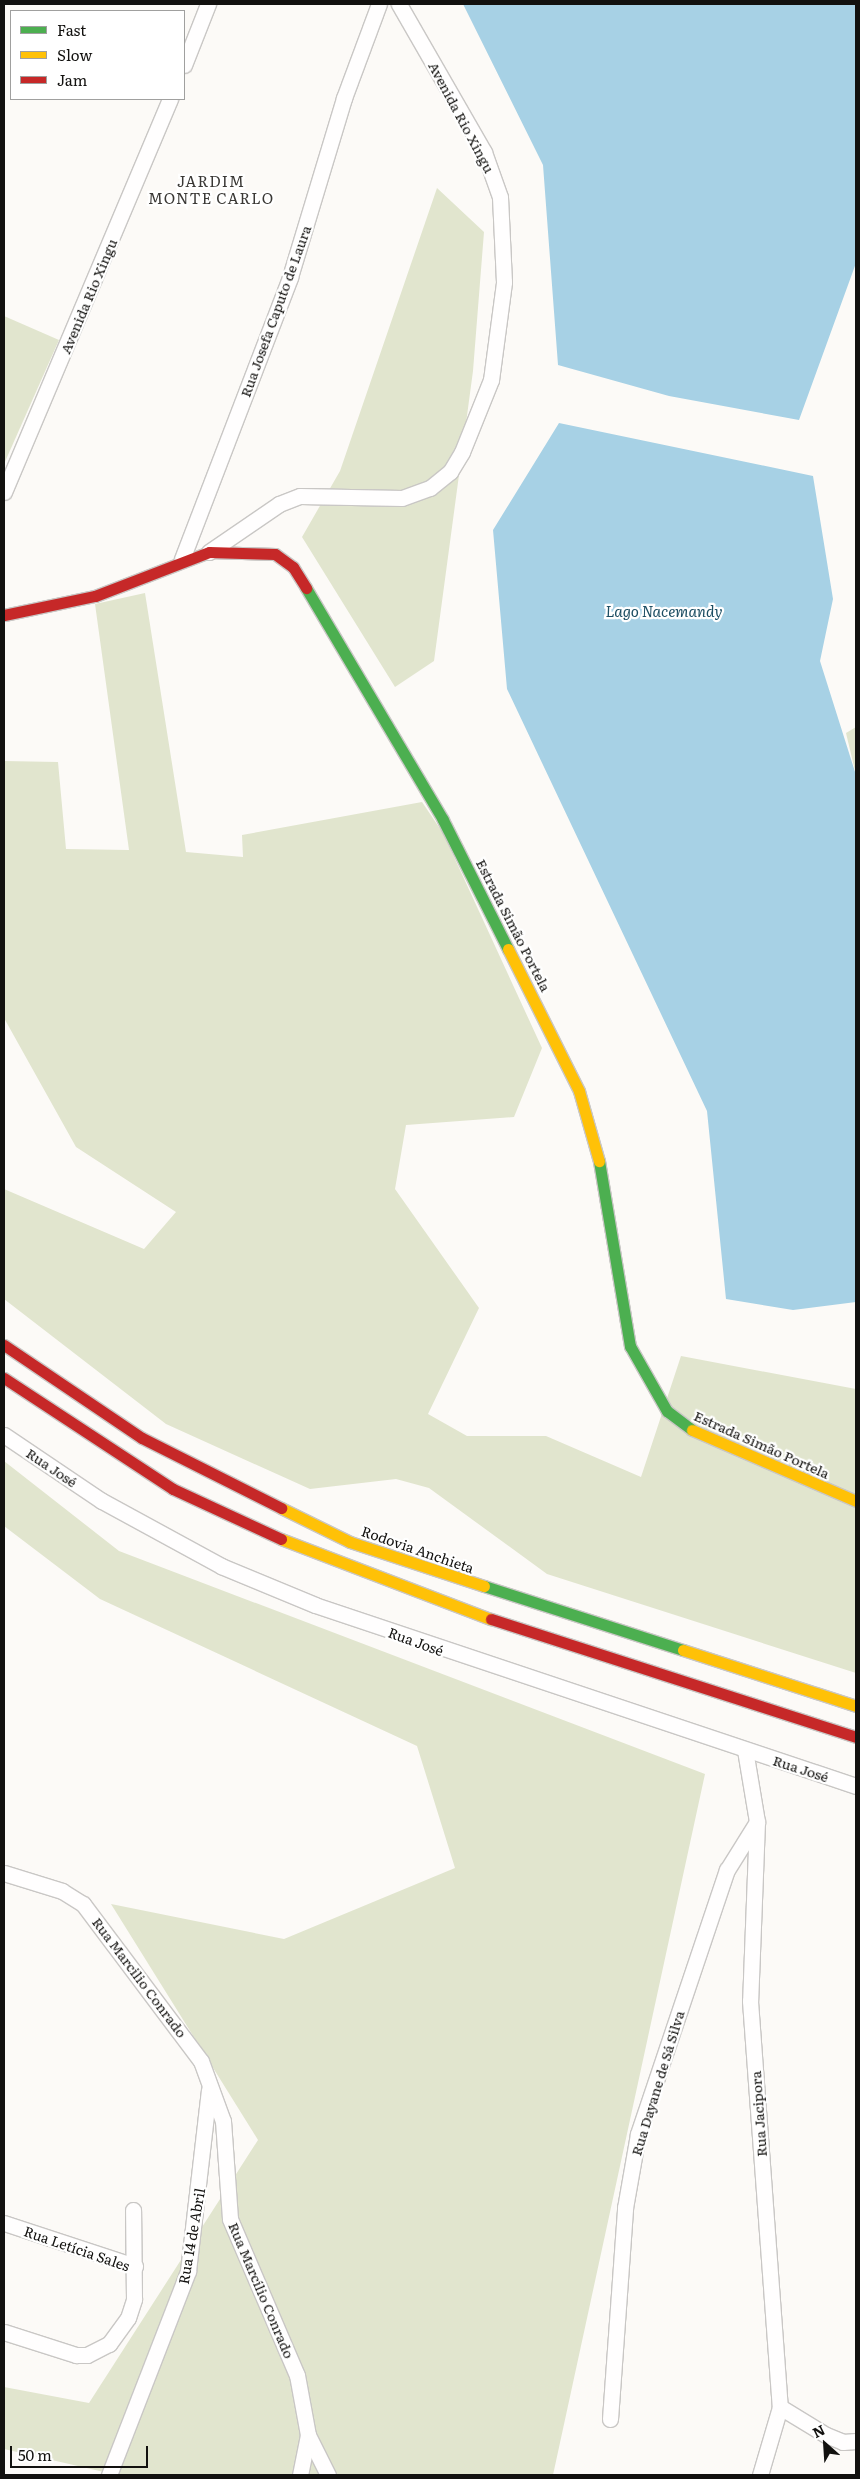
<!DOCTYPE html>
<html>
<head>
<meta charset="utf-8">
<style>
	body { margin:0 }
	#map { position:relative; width:860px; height:2479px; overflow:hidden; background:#fcfaf7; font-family:Literata,serif }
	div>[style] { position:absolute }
	.green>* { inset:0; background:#e1e5ce }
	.water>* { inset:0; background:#a7d1e5 }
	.roads { filter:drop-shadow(1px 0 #c9c7c5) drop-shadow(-1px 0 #c9c7c5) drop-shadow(0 1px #c9c7c5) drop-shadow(0 -1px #c9c7c5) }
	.street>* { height:15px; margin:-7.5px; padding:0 7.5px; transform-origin:7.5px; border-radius:7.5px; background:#fffefe }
	.fast>* { height:11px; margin:-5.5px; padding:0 5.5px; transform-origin:5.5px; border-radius:5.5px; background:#4caf50 }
	.slow>* { height:11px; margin:-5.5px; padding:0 5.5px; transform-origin:5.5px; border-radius:5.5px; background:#ffc107 }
	.jam>* { height:11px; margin:-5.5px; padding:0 5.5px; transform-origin:5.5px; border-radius:5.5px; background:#c62828 }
	span { translate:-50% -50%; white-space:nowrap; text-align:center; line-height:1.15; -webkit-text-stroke:4.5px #fff; paint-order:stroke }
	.street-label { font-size:14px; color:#12110f }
	.neighbourhood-label { font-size:15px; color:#3a3835; letter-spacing:1px }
	.water-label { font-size:15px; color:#1b4d62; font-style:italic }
	.frame { position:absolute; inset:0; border:5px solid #12110f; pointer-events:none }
	.legend { position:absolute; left:10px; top:10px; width:175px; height:90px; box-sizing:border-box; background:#fff; border:1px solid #a0a09f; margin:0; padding:6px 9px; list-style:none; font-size:15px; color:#12110f }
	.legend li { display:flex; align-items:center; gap:10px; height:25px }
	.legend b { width:25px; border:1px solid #a0a09f }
	.north { position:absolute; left:800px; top:2419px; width:50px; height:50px; -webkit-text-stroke:4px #fff; paint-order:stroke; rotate:334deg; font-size:14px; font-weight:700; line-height:20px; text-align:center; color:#12110f }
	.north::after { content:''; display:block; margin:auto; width:18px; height:22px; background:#12110f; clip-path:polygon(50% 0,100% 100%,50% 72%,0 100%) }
	.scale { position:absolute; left:10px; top:2446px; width:138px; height:22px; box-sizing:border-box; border:2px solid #12110f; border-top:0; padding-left:6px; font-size:15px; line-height:18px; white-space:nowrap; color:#12110f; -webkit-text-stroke:4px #fff; paint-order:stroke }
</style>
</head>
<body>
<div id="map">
	<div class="green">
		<i style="clip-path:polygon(437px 188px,484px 232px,473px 371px,434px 661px,395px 687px,302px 537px,340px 471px)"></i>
		<i style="clip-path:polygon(4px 316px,59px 340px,4px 464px)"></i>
		<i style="clip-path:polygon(145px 593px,186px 852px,243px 857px,242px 835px,422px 802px,443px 833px,542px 1048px,514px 1117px,406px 1125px,395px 1189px,479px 1308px,428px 1414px,467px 1436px,546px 1436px,641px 1477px,681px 1356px,856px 1389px,856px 1673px,547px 1574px,429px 1488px,396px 1479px,310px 1489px,166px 1424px,4px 1299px,4px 1189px,144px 1249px,176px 1212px,76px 1147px,4px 1018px,4px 761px,58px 762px,66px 849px,129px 850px,95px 604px)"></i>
		<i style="clip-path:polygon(856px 727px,856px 775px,846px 733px)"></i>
		<i style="clip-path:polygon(4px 1461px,119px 1551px,705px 1774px,553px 2475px,117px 2475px,4px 2449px,4px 2387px,89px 2403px,258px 2140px,111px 1904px,284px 1939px,455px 1868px,417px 1746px,100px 1599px,4px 1526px)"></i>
	</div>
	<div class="water">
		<i style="clip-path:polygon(463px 4px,856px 4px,856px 263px,799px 420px,669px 396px,558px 365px,543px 165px)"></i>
		<i style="clip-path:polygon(559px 423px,813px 476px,833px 599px,820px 661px,856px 775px,856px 1302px,793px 1310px,726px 1299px,707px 1111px,507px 689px,493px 530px)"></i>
	</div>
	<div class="roads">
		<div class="street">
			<i style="left:184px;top:65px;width:66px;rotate:-68.5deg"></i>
			<i style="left:4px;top:492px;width:427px;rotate:-67.1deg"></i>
			<i style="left:209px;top:552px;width:85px;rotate:-34.4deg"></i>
			<i style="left:279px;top:504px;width:22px;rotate:-21deg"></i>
			<i style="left:300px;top:496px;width:102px;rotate:1.1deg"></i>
			<i style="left:402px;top:498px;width:30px;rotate:-20deg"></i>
			<i style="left:430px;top:488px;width:26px;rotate:-39deg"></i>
			<i style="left:450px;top:472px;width:23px;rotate:-59deg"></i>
			<i style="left:462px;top:452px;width:78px;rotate:-68.1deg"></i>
			<i style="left:491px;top:380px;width:99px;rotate:-82.4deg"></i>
			<i style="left:504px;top:282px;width:85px;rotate:-92.7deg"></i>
			<i style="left:500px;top:197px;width:48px;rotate:-109.6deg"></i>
			<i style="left:484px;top:152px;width:171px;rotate:-119.9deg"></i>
			<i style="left:182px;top:559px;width:302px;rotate:-69deg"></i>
			<i style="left:290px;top:277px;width:187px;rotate:-73.2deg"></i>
			<i style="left:344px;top:98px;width:100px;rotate:-69.6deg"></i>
			<i style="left:4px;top:1435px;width:118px;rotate:34deg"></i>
			<i style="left:102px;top:1501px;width:136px;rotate:28.6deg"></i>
			<i style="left:221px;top:1566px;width:102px;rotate:22.5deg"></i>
			<i style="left:315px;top:1605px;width:570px;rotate:18.5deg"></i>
			<i style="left:745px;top:1750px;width:73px;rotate:80.5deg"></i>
			<i style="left:757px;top:1822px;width:179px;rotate:92.2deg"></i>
			<i style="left:750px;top:2001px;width:407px;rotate:85.8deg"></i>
			<i style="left:780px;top:2407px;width:71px;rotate:106.4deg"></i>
			<i style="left:4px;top:1873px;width:61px;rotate:17.2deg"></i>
			<i style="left:62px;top:1891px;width:25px;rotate:32deg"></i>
			<i style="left:83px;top:1904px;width:196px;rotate:53.1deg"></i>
			<i style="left:201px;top:2061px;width:64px;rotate:69.9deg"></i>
			<i style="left:223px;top:2121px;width:98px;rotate:85.9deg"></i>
			<i style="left:230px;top:2219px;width:170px;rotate:66.8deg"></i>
			<i style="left:297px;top:2375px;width:61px;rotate:79.6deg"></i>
			<i style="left:308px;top:2435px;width:41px;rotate:101.3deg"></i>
			<i style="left:4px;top:2223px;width:138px;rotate:18.2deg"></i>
			<i style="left:4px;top:2332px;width:76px;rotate:17.7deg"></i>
			<i style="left:76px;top:2355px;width:11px"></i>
			<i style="left:87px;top:2355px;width:25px;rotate:-27deg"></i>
			<i style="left:109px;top:2344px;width:32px;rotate:-54deg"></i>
			<i style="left:128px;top:2318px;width:20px;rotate:-72deg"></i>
			<i style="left:134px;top:2299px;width:89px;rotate:-90.6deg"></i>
			<i style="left:780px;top:2407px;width:54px;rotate:31.3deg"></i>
			<i style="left:826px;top:2435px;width:18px;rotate:22deg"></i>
			<i style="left:843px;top:2442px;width:13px;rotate:-4deg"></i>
			<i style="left:610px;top:2419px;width:212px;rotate:-85.9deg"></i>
			<i style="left:625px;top:2208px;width:75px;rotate:-80deg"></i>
			<i style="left:638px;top:2134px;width:279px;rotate:-71.4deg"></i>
			<i style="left:727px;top:1870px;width:57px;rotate:-58deg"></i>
			<i style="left:308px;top:2435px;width:45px;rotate:63.4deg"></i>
			<i style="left:109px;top:2475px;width:219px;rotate:-68.8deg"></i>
			<i style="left:188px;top:2271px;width:182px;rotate:-83.4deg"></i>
		</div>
		<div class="fast">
			<i style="left:306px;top:588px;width:269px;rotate:59.4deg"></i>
			<i style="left:443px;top:820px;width:144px;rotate:63.3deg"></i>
			<i style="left:599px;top:1161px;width:188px;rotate:80.5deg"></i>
			<i style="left:630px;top:1346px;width:75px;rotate:60.4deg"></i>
			<i style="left:667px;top:1411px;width:31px;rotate:37deg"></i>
			<i style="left:484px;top:1586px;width:209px;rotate:17.8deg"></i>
		</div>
		<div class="slow">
			<i style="left:508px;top:949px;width:159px;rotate:63.4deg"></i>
			<i style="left:579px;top:1091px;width:73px;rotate:74.1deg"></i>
			<i style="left:692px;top:1430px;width:179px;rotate:23.4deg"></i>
			<i style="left:281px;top:1508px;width:77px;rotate:26.2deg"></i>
			<i style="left:350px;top:1542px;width:141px;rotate:18.2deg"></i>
			<i style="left:281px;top:1539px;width:225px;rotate:20.9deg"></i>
			<i style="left:683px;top:1650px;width:182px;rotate:17.9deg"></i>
		</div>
		<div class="jam">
			<i style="left:4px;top:615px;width:93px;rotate:-11.8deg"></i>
			<i style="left:95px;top:596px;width:122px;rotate:-21.1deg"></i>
			<i style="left:209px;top:552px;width:66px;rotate:1.7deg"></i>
			<i style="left:275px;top:554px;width:22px;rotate:36deg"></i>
			<i style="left:293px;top:567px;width:25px;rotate:58deg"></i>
			<i style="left:4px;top:1345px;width:166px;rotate:34deg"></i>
			<i style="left:142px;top:1438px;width:156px;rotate:26.7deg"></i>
			<i style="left:4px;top:1378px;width:202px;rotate:33.3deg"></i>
			<i style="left:173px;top:1489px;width:119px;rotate:24.8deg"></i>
			<i style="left:491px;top:1619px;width:384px;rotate:17.9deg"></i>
		</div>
	</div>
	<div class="street-label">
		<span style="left:462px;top:117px;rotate:62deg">Avenida Rio Xingu</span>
		<span style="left:88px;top:296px;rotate:-67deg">Avenida Rio Xingu</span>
		<span style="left:275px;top:311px;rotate:-70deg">Rua Josefa Caputo de Laura</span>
		<span style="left:514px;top:925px;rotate:63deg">Estrada Simão Portela</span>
		<span style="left:762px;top:1444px;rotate:24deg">Estrada Simão Portela</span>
		<span style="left:52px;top:1467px;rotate:34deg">Rua José</span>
		<span style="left:418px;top:1549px;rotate:19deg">Rodovia Anchieta</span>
		<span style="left:416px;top:1641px;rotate:20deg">Rua José</span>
		<span style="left:801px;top:1768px;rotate:18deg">Rua José</span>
		<span style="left:140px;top:1977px;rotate:53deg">Rua Marcilio Conrado</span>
		<span style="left:657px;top:2083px;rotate:-73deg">Rua Dayane de Sá Silva</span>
		<span style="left:758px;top:2114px;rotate:-94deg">Rua Jacipora</span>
		<span style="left:191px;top:2236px;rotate:-80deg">Rua 14 de Abril</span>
		<span style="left:77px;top:2248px;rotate:19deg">Rua Letícia Sales</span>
		<span style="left:262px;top:2290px;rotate:67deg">Rua Marcílio Conrado</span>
	</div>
	<div class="neighbourhood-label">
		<span style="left:211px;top:189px">JARDIM<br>MONTE CARLO</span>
	</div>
	<div class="water-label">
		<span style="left:664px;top:611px">Lago Nacemandy</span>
	</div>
	<div class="frame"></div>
	<ul class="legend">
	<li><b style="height:6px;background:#4caf50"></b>Fast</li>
	<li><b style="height:6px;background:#ffc107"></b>Slow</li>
	<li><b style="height:6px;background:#c62828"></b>Jam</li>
	</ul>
	<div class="north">N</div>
	<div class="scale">50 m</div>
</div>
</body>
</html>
